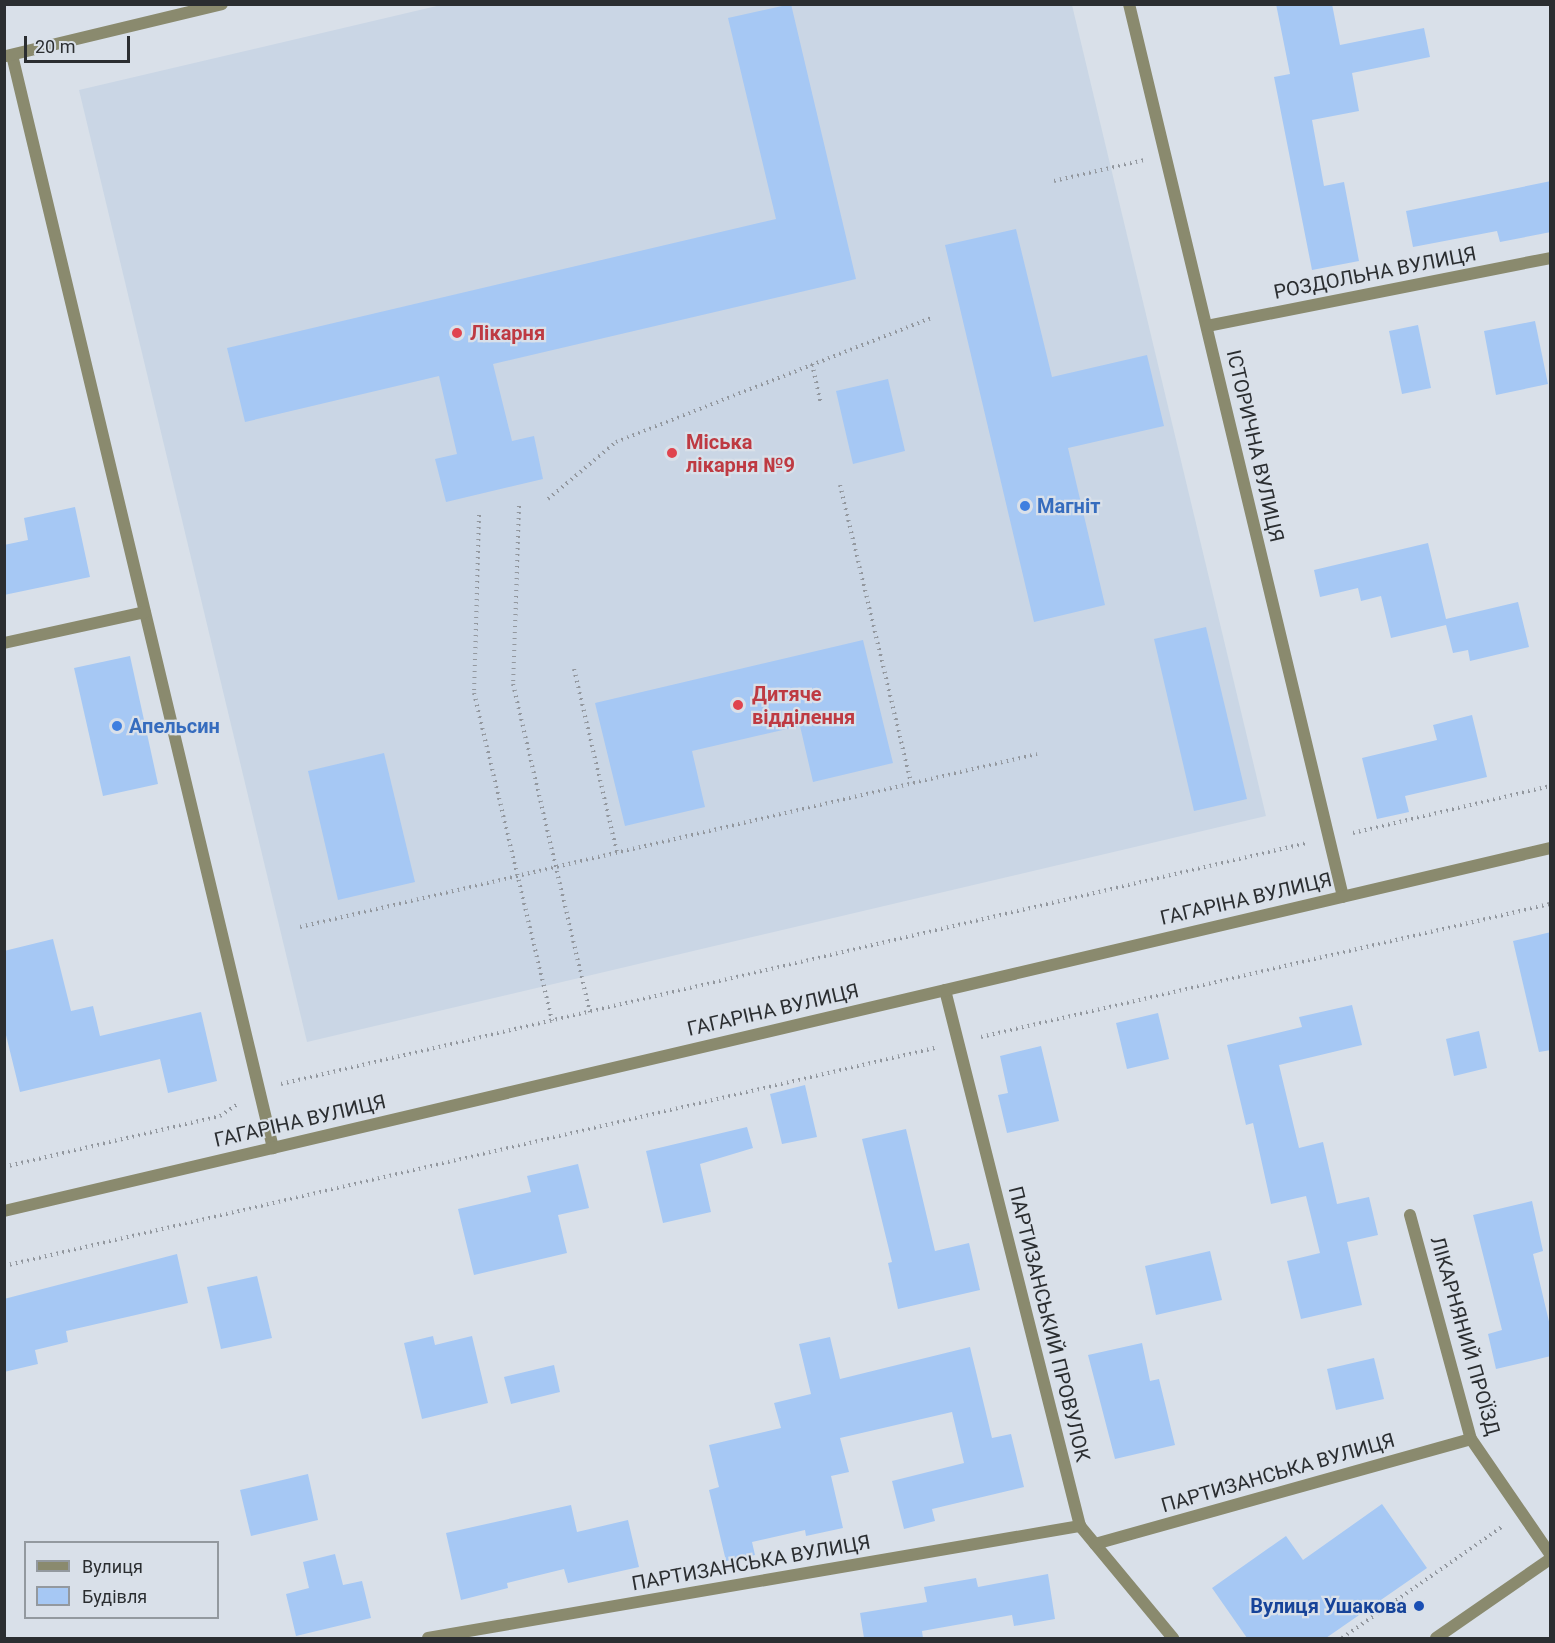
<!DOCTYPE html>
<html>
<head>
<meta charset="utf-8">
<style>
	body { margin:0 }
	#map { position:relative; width:1555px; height:1643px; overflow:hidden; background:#d9e0e9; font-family:Roboto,sans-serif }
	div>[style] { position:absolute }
	.built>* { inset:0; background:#cad6e5 }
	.building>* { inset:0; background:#a6c8f4 }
	.path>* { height:4px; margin-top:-2px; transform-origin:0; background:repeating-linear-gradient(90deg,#93989f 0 1.5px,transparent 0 6px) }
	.minor>* { height:12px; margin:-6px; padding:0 6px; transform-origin:6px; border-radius:6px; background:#8a8a6e }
	.tertiary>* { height:12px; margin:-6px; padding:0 6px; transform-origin:6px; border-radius:6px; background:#8a8a6e }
	.dots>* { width:16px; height:16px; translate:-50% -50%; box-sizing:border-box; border:3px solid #d9e0e9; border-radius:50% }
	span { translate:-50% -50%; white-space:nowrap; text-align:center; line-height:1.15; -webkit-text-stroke:4.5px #d9e0e9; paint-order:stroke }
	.street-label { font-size:20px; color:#2b2e31 }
	.health-label { font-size:20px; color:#be3a42; font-weight:700 }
	.left { translate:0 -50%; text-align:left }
	.shop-label { font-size:20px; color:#366cbe; font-weight:700 }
	.transit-label { font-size:20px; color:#164399; font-weight:700 }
	.right { translate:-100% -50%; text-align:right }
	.frame { position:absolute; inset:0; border:6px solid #2b2e31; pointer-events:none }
	.legend { position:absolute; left:24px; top:1541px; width:195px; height:78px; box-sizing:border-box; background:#d9e0e9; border:2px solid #93999f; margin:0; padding:8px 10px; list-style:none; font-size:18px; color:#2b2e31 }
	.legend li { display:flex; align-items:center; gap:12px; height:30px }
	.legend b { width:30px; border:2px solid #93999f }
	.scale { position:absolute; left:24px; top:36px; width:106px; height:27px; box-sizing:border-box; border:3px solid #2b2e31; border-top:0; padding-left:8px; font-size:18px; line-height:21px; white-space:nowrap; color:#2b2e31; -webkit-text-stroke:4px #d9e0e9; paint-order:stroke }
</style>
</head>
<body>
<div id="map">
	<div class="built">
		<i style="clip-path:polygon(441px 5px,1072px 5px,1266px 816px,307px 1042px,79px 90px)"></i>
	</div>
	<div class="building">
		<i style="clip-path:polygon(791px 4px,856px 279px,493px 364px,512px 441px,534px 436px,543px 479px,446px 502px,435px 459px,457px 454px,439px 376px,245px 422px,227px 348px,776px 219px,728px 18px)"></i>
		<i style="clip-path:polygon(1276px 4px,1332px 4px,1340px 45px,1424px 28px,1430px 57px,1352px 73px,1359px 111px,1312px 120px,1324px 186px,1344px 182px,1359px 261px,1312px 270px,1274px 77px,1290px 74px)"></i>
		<i style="clip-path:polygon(1551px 181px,1551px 232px,1500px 242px,1497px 231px,1413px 247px,1406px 211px)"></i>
		<i style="clip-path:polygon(1016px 229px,1052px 377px,1147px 355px,1164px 426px,1068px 448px,1105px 605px,1034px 622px,945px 245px)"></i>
		<i style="clip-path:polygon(1535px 321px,1548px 384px,1496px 395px,1484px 331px)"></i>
		<i style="clip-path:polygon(1418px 325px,1431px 388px,1402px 394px,1389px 331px)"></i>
		<i style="clip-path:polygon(888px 379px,905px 451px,853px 464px,836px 391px)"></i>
		<i style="clip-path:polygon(75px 507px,90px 577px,4px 595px,4px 545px,28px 540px,24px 518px)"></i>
		<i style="clip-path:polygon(1428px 543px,1446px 619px,1518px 602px,1529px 647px,1470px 661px,1468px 650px,1453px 653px,1446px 625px,1391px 638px,1381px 596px,1361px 601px,1358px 588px,1320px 597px,1314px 570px)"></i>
		<i style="clip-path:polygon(1206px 627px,1247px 799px,1194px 811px,1154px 639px)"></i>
		<i style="clip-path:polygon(863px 640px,893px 763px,813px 782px,800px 726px,692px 751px,705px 807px,625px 826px,595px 703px)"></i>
		<i style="clip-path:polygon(130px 656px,158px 784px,103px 796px,74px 668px)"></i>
		<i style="clip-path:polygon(1472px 715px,1487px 777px,1405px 796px,1409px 812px,1377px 819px,1362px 758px,1437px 740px,1433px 725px)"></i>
		<i style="clip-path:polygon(384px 753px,415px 882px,338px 900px,308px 771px)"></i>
		<i style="clip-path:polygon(1551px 932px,1551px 1050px,1539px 1052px,1513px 941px)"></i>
		<i style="clip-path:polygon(53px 939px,71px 1011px,93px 1006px,100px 1036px,201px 1012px,217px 1081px,168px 1093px,160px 1059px,20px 1092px,4px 1027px,4px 951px)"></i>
		<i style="clip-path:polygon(1352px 1005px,1362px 1045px,1279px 1065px,1299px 1148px,1323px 1142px,1337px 1204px,1369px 1197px,1378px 1235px,1347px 1242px,1362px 1305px,1301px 1319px,1287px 1261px,1320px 1253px,1306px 1196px,1271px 1204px,1253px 1123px,1246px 1125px,1227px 1045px,1302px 1027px,1299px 1017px)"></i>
		<i style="clip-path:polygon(1158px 1013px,1169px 1059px,1127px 1069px,1116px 1023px)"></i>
		<i style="clip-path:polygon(1479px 1031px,1487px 1068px,1454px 1076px,1446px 1039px)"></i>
		<i style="clip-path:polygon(1041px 1046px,1059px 1121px,1007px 1133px,998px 1095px,1008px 1093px,1000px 1056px)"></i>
		<i style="clip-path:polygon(805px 1085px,817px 1137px,782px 1144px,770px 1094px)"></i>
		<i style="clip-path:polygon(747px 1127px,753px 1148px,700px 1164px,711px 1212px,663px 1223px,646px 1151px)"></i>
		<i style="clip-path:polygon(906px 1129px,935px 1251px,969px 1243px,980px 1290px,898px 1309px,888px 1263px,892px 1262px,862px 1139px)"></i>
		<i style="clip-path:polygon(578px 1164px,589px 1208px,558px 1215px,567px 1253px,474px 1275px,458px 1209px,531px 1192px,527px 1176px)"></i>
		<i style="clip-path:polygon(1532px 1201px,1543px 1251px,1533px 1254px,1551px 1330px,1551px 1356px,1496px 1369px,1488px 1334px,1502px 1330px,1473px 1215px)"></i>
		<i style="clip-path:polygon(1210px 1251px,1222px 1300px,1156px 1315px,1145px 1266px)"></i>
		<i style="clip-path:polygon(177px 1254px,188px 1303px,66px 1331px,68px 1342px,35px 1350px,38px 1364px,4px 1372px,4px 1299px)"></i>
		<i style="clip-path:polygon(257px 1276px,272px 1338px,221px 1349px,207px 1287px)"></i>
		<i style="clip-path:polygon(433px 1336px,435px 1345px,472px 1336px,488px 1403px,422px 1419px,404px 1343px)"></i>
		<i style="clip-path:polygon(830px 1337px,840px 1379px,970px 1347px,992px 1438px,1011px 1434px,1024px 1487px,932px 1509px,935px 1521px,904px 1529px,892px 1481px,964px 1463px,952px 1412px,840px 1438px,849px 1472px,831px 1476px,843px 1528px,806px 1536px,805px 1530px,752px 1542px,755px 1555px,726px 1561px,709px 1490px,719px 1487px,709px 1445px,781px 1428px,774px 1403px,811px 1394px,799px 1344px)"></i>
		<i style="clip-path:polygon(1142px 1343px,1150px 1381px,1159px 1379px,1175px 1445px,1115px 1459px,1088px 1355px)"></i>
		<i style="clip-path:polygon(1374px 1358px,1384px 1399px,1336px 1410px,1327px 1369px)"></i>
		<i style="clip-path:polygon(554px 1365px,560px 1392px,511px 1404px,504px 1377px)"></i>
		<i style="clip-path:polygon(308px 1474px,318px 1520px,251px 1536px,240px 1490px)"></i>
		<i style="clip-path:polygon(1382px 1504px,1427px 1568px,1326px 1638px,1247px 1638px,1212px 1588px,1286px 1536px,1303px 1560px)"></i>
		<i style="clip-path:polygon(571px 1505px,577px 1532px,628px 1520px,639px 1567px,568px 1583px,564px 1569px,507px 1583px,508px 1588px,461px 1600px,446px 1533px)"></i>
		<i style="clip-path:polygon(335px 1554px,343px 1585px,362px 1581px,371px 1618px,296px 1636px,286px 1594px,309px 1588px,303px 1562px)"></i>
		<i style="clip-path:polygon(1048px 1574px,1055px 1619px,1014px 1626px,1012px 1615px,922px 1631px,923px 1638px,864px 1638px,860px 1613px,927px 1602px,924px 1587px,976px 1578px,978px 1587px)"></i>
	</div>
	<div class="path">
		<i style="left:1054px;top:181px;width:92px;rotate:-13.1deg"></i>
		<i style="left:812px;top:364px;width:41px;rotate:77.3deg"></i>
		<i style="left:840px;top:485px;width:306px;rotate:76.6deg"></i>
		<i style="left:548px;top:499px;width:89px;rotate:-40deg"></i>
		<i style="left:616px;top:442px;width:341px;rotate:-21.5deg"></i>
		<i style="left:519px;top:506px;width:178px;rotate:91.9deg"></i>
		<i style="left:513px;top:684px;width:337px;rotate:76.8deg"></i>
		<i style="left:479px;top:515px;width:178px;rotate:91.6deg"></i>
		<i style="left:474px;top:693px;width:337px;rotate:76.6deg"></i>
		<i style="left:574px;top:669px;width:188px;rotate:76.8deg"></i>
		<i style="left:1353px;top:833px;width:203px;rotate:-13.4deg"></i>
		<i style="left:300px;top:927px;width:757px;rotate:-13.21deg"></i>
		<i style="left:981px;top:1037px;width:584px;rotate:-13.16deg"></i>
		<i style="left:281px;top:1084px;width:1054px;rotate:-13.22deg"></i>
		<i style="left:4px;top:1167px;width:222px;rotate:-13.3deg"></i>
		<i style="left:220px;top:1116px;width:23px;rotate:-34deg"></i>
		<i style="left:4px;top:1266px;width:956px;rotate:-13.18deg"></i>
		<i style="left:1342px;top:1638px;width:195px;rotate:-34.8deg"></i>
	</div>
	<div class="minor">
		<i style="left:1129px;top:4px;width:918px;rotate:76.52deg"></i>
		<i style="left:12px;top:55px;width:1124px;rotate:76.57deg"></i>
		<i style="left:6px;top:56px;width:222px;rotate:-13.5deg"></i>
		<i style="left:1207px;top:326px;width:350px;rotate:-11.2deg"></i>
		<i style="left:4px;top:643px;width:144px;rotate:-12.4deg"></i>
		<i style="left:945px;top:990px;width:553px;rotate:75.86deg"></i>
		<i style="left:1080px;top:1526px;width:146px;rotate:50.3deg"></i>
		<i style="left:1410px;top:1215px;width:232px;rotate:74.8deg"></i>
		<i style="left:1471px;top:1439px;width:140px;rotate:55.5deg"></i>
		<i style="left:1095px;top:1544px;width:390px;rotate:-15.6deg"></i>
		<i style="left:428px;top:1638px;width:662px;rotate:-9.75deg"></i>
	</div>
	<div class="tertiary">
		<i style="left:4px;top:1211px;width:1588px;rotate:-13.21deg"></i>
		<i style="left:1436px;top:1638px;width:139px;rotate:-34.7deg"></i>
	</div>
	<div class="dots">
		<i style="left:457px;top:333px;background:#e0444e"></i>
		<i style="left:672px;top:453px;background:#e0444e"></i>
		<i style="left:1025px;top:506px;background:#3f7fe0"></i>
		<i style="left:738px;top:705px;background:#e0444e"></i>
		<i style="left:117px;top:726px;background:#3f7fe0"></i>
		<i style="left:1419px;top:1606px;background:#1a4fb4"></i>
	</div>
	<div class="street-label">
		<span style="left:1375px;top:273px;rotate:-11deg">РОЗДОЛЬНА ВУЛИЦЯ</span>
		<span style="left:1255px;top:446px;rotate:77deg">ІСТОРИЧНА ВУЛИЦЯ</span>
		<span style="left:1246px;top:899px;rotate:-13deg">ГАГАРІНА ВУЛИЦЯ</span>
		<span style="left:773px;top:1010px;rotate:-13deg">ГАГАРІНА ВУЛИЦЯ</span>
		<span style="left:300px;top:1121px;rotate:-13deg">ГАГАРІНА ВУЛИЦЯ</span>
		<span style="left:1049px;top:1324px;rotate:76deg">ПАРТИЗАНСЬКИЙ ПРОВУЛОК</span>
		<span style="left:1465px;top:1336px;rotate:74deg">ЛІКАРНЯНИЙ ПРОЇЗД</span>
		<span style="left:1278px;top:1473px;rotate:-16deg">ПАРТИЗАНСЬКА ВУЛИЦЯ</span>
		<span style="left:751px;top:1563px;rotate:-10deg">ПАРТИЗАНСЬКА ВУЛИЦЯ</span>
	</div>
	<div class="health-label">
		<span class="left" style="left:470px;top:333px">Лікарня</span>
		<span class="left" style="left:686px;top:454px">Міська<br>лікарня №9</span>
		<span class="left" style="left:752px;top:706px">Дитяче<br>відділення</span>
	</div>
	<div class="shop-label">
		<span class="left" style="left:1037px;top:506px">Магніт</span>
		<span class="left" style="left:129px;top:726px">Апельсин</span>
	</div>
	<div class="transit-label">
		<span class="right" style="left:1407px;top:1606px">Вулиця Ушакова</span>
	</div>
	<div class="frame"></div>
	<ul class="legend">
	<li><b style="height:8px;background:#8a8a6e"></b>Вулиця</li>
	<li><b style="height:16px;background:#a6c8f4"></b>Будівля</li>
	</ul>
	<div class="scale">20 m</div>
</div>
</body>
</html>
